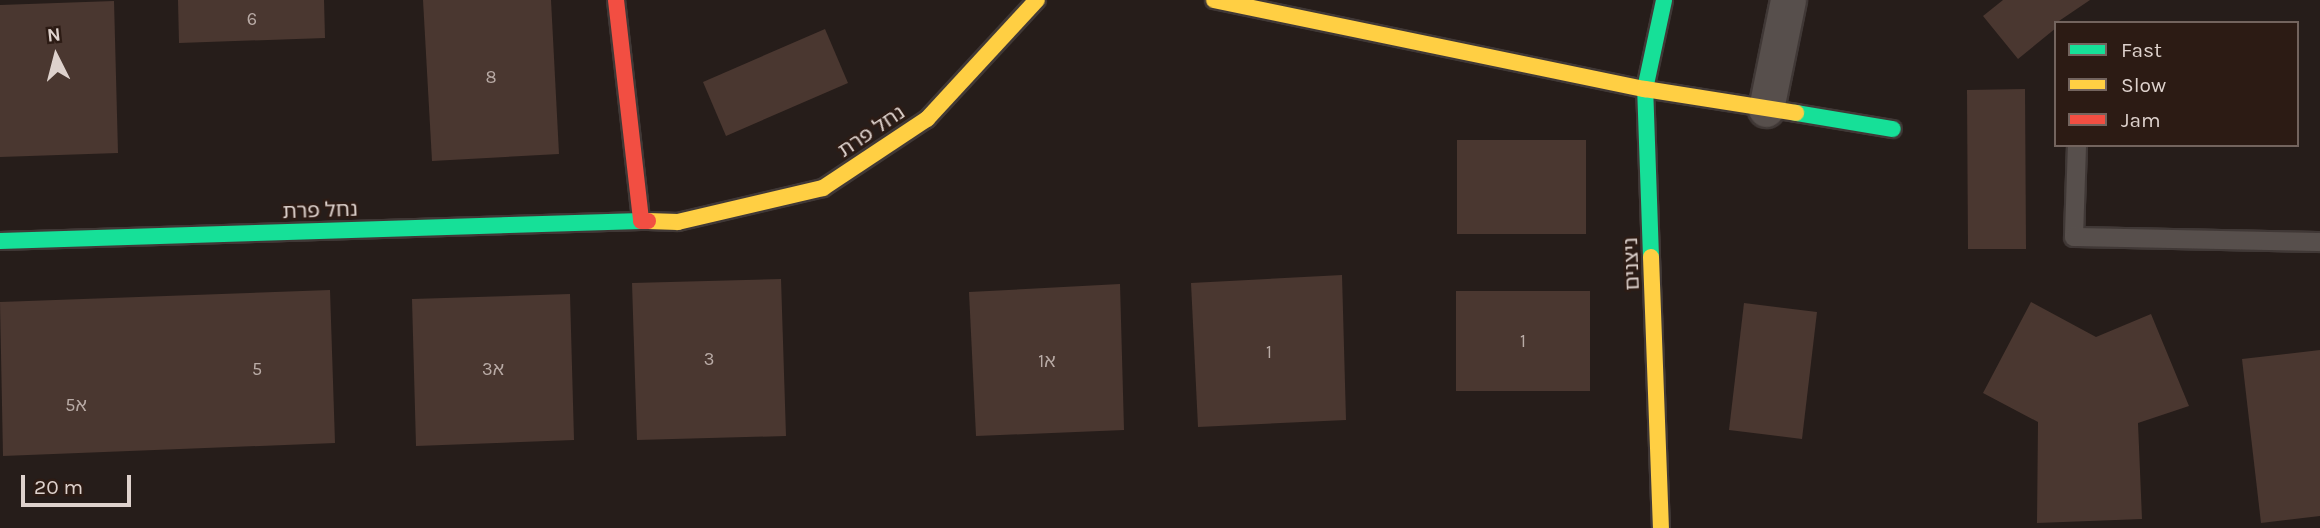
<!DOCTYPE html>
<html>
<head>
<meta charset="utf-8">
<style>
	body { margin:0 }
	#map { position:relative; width:2320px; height:528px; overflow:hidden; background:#261d1a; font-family:Karla,"Noto Sans Hebrew",sans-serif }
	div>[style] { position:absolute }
	.building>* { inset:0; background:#4a3730 }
	.roads { filter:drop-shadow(2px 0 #403836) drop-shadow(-2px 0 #403836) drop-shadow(0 2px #403836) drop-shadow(0 -2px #403836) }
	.lane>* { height:18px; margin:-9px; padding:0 9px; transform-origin:9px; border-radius:9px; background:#574f4c }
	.street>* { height:35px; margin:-17.5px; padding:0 17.5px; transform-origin:17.5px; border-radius:17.5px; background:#574f4c }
	.fast>* { height:16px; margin:-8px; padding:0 8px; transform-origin:8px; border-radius:8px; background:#16e098 }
	.slow>* { height:16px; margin:-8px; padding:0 8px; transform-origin:8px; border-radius:8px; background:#ffcf43 }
	.jam>* { height:16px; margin:-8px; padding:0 8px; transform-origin:8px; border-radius:8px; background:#f24e42 }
	span { translate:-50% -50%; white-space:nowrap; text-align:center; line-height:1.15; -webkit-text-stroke:5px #2c1b14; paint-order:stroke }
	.number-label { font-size:18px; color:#b9aba6 }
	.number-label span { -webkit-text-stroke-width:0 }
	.street-label { font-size:21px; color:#ded2cd }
	.legend { position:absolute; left:2054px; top:21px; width:245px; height:126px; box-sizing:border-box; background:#2c1b14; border:2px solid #73645e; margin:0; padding:9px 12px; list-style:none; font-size:21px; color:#ded2cd }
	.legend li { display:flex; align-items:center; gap:14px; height:35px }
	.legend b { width:35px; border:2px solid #73645e }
	.north { position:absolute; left:21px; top:21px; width:70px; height:70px; -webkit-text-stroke:5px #2c1b14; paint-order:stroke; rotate:354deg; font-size:19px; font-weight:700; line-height:28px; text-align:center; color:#ded2cd }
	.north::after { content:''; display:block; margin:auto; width:24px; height:32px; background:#ded2cd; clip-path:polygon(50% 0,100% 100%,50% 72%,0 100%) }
	.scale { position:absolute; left:21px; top:475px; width:110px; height:32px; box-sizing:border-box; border:4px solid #ded2cd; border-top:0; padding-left:9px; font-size:21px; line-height:24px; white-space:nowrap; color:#ded2cd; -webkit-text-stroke:5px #2c1b14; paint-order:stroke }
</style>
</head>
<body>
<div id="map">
	<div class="building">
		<i style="clip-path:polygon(178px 0,324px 0,325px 38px,179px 43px)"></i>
		<i style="clip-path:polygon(423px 0,551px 0,559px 154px,432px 161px)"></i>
		<i style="clip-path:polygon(2003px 0,2090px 0,2056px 23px,2056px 28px,2018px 59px,1983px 16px)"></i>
		<i style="clip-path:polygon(114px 1px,118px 153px,0 157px,0 5px)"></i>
		<i style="clip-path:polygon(825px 29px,848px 83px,726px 136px,703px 82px)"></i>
		<i style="clip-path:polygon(2025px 89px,2026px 249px,1968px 249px,1967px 90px)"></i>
		<i style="clip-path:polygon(1457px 140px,1586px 140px,1586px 234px,1457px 234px)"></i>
		<i style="clip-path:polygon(1342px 275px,1346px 420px,1198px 427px,1191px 283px)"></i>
		<i style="clip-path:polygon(781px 279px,786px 436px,637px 440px,632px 283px)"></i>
		<i style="clip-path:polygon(1120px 284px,1124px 430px,976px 436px,969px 292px)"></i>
		<i style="clip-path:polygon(330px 290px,335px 443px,3px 456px,0 302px)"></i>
		<i style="clip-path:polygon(1456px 291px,1590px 291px,1590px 391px,1456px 391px)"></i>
		<i style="clip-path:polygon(570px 294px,574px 440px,416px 446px,412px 299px)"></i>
		<i style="clip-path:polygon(2031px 302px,2096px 337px,2151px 314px,2189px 406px,2138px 423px,2142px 519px,2037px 523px,2038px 422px,1983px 393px)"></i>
		<i style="clip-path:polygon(1744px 303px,1817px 312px,1802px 439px,1729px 430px)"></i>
		<i style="clip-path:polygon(2320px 350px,2320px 516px,2261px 523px,2242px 359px)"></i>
	</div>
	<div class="roads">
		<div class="lane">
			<i style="left:2077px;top:145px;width:92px;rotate:91.9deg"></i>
			<i style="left:2074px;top:237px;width:246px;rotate:1.2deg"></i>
		</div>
		<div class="street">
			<i style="left:1766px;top:109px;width:111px;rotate:-78.6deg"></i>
		</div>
		<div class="fast">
			<i style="left:1796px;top:113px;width:98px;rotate:9.4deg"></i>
			<i style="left:0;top:241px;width:641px;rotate:-1.79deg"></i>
			<i style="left:1651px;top:257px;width:168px;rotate:-92deg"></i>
			<i style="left:1645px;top:89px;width:91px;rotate:-77.9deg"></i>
		</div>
		<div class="slow">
			<i style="left:1214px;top:0;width:440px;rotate:11.7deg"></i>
			<i style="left:1645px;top:89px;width:153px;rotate:9deg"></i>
			<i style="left:648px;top:221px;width:30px;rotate:2deg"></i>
			<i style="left:678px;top:222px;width:149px;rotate:-13.2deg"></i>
			<i style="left:823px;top:188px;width:125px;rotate:-33.6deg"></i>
			<i style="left:927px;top:119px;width:162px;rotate:-47.3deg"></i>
			<i style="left:1651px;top:257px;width:271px;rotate:87.9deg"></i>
		</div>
		<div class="jam">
			<i style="left:616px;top:0;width:222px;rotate:83.5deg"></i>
			<i style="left:641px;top:221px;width:7px"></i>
		</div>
	</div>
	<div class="number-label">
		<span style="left:252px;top:19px">6</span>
		<span style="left:491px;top:77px">8</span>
		<span style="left:1523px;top:341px">1</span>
		<span style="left:1269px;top:352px">1</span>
		<span style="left:709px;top:359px">3</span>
		<span style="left:1047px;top:361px">1א</span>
		<span style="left:257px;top:369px">5</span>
		<span style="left:493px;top:369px">3א</span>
		<span style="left:76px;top:405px">5א</span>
	</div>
	<div class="street-label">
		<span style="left:871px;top:131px;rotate:-34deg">נחל פרת</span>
		<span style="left:320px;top:210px;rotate:-2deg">נחל פרת</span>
		<span style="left:1631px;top:264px;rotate:-92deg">ניצנים</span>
	</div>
	<ul class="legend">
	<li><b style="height:9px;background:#16e098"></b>Fast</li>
	<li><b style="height:9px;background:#ffcf43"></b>Slow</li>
	<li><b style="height:9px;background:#f24e42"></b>Jam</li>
	</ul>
	<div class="north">N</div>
	<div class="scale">20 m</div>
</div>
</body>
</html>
